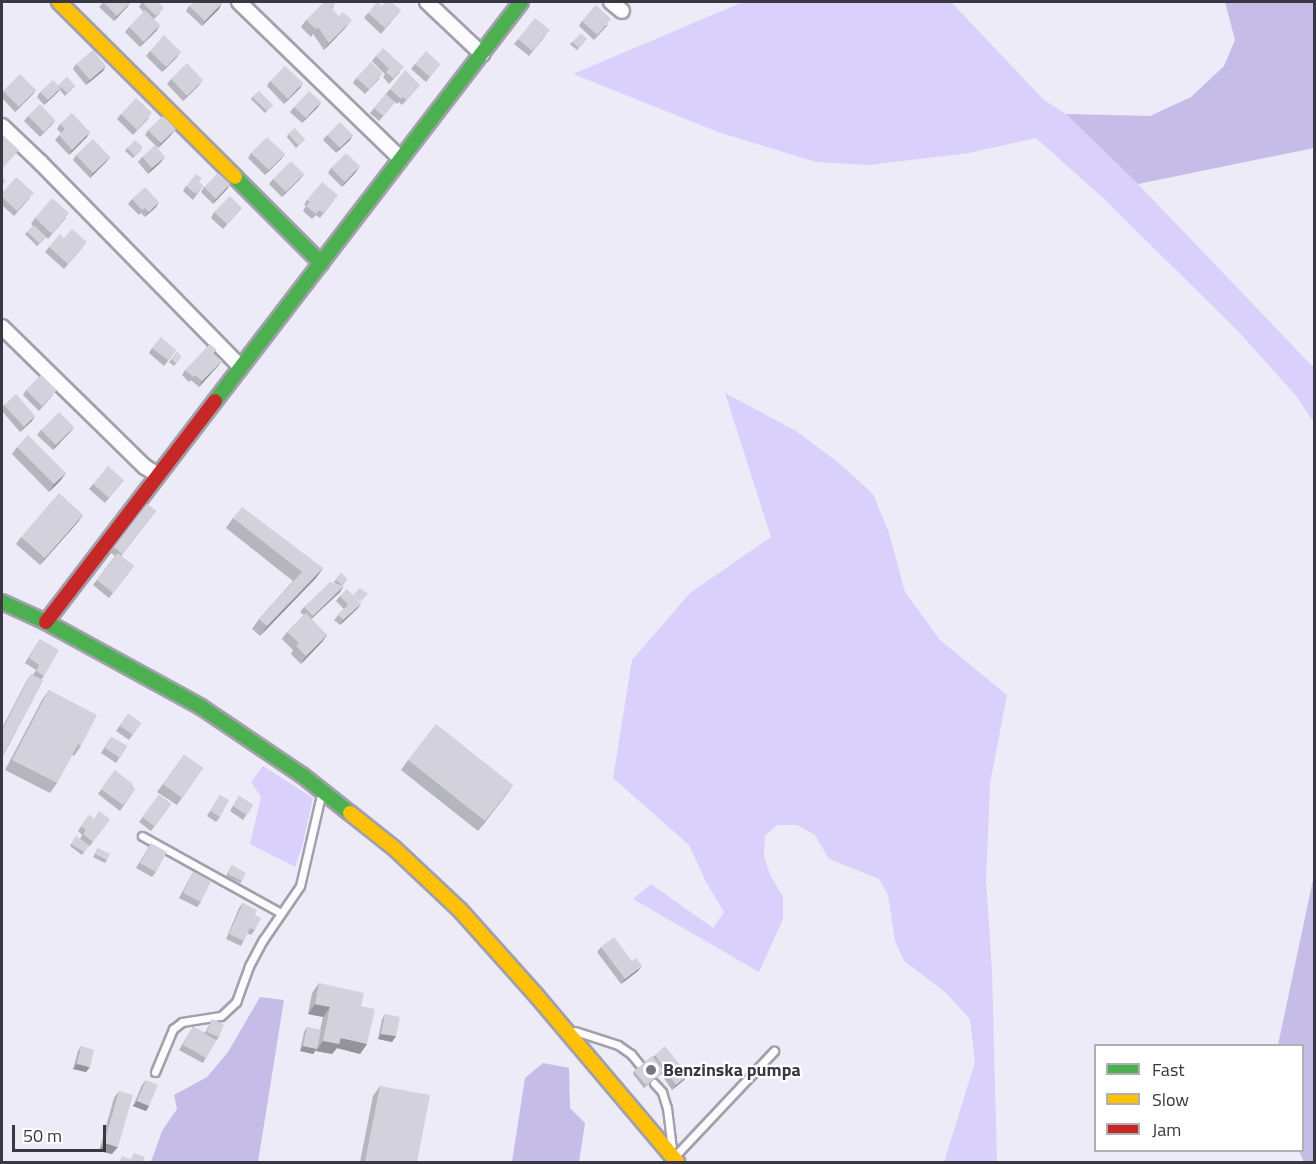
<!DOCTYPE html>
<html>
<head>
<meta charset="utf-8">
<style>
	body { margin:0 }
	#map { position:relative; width:1316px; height:1164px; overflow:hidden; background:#ecebf7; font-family:"Titillium Web",sans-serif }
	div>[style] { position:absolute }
	.green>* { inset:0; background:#d9d1fb }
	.forest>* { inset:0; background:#c5bce7 }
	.roads { filter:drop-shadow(2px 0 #a1a0ab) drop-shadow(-2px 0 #a1a0ab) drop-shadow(0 2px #a1a0ab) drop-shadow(0 -2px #a1a0ab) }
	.lane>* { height:7px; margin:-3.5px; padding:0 3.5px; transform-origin:3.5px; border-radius:3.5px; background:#fcfcfe }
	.street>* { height:14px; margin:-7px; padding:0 7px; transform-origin:7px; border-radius:7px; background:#fcfcfe }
	.fast>* { height:14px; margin:-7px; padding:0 7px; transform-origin:7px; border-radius:7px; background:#4caf50 }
	.slow>* { height:14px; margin:-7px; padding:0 7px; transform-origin:7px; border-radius:7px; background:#ffc107 }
	.jam>* { height:14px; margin:-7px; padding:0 7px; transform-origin:7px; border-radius:7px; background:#c62828 }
	.wall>* { inset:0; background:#b5b5bd }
	.shaded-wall>* { inset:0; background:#94939a }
	.building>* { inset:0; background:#d3d2dc }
	.dots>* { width:16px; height:16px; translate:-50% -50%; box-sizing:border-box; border:3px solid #fff; border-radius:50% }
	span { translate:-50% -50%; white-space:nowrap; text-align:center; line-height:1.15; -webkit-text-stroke:4.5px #fff; paint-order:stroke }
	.poi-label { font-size:18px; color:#393743; font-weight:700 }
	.left { translate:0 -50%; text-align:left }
	.frame { position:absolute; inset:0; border:3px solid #393743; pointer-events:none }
	.legend { position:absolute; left:1094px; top:1044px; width:210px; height:108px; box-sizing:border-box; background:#fff; border:2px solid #b0afb4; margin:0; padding:8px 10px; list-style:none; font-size:18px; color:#393743 }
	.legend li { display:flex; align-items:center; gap:12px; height:30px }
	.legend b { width:30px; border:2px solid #b0afb4 }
	.scale { position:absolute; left:12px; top:1125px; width:94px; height:27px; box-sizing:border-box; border:3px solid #393743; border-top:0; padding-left:8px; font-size:18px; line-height:21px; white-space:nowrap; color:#393743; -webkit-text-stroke:4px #fff; paint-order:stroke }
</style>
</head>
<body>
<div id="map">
	<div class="green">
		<i style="clip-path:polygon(743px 2px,951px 2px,1044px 100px,1066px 114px,1138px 184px,1314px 368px,1314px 423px,1297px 397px,1238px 331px,1103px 198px,1036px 138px,969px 153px,869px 165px,816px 162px,718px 132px,573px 74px)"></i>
		<i style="clip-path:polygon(725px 393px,796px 431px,839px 463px,873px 494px,889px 533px,905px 592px,940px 640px,1007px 695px,990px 784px,986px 881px,992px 970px,997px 1162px,944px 1162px,975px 1062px,970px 1019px,945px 992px,904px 961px,895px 941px,888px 895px,879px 879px,829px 859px,815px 835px,797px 825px,777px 825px,765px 836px,764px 856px,770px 875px,783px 897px,783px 919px,759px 972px,633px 899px,651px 884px,713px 928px,724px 912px,706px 882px,689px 845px,613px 778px,632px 660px,690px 593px,771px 537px)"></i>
		<i style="clip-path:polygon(263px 766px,313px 798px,303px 843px,295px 867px,250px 844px,261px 797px,251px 782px)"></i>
	</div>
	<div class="forest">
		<i style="clip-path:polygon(1225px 2px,1314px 2px,1314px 148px,1138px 184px,1066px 114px,1150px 116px,1191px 97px,1224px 66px,1235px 40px)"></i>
		<i style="clip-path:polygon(1314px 875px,1314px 1162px,1304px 1162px,1299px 1151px,1302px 1150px,1302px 1046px,1278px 1045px)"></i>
		<i style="clip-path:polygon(260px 997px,284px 1000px,258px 1162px,151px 1162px,162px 1131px,177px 1109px,174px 1095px,207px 1077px,228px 1052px)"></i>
		<i style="clip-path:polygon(543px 1063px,569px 1068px,570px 1108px,585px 1123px,579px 1162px,512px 1162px,525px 1078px)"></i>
	</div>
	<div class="roads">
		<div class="lane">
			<i style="left:142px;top:836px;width:159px;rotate:29deg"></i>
			<i style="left:575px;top:1031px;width:45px;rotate:18deg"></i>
			<i style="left:618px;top:1045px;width:16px;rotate:35deg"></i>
			<i style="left:631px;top:1054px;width:13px;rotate:51deg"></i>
			<i style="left:155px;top:1072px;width:47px;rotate:-67.3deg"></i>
			<i style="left:173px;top:1029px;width:11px;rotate:-38deg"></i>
			<i style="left:182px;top:1022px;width:39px;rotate:-9deg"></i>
			<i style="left:221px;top:1016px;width:21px;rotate:-43deg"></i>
			<i style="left:236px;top:1002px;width:38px;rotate:-70deg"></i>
			<i style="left:249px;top:966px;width:30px;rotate:-62deg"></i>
			<i style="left:263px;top:940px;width:65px;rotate:-55.6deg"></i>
			<i style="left:300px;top:886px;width:93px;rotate:-77deg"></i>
			<i style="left:654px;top:1083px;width:12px;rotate:48deg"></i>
			<i style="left:662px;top:1092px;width:17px;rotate:73deg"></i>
			<i style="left:667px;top:1108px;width:38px;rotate:83deg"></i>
			<i style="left:674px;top:1157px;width:146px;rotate:-46.7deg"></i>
		</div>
		<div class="street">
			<i style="left:239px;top:2px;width:224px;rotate:44.1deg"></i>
			<i style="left:427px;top:2px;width:76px;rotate:43.4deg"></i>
			<i style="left:611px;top:2px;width:14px;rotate:39deg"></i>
			<i style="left:2px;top:126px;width:52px;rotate:43.5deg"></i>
			<i style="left:40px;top:162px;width:286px;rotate:45.6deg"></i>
			<i style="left:2px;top:327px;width:200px;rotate:44.4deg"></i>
			<i style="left:145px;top:467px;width:13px;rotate:32deg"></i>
		</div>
		<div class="fast">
			<i style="left:235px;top:177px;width:122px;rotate:45deg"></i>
			<i style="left:215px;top:401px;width:503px;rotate:-52.51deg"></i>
			<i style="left:2px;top:602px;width:48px;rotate:24.4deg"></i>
			<i style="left:46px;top:622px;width:177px;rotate:28.7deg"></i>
			<i style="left:201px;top:707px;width:122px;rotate:34deg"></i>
			<i style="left:302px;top:775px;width:61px;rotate:38.4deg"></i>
		</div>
		<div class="slow">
			<i style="left:59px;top:2px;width:248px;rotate:44.8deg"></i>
			<i style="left:350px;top:813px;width:56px;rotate:38.5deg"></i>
			<i style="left:394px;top:848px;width:91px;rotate:43.2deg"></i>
			<i style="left:460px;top:910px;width:114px;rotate:48.2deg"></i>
			<i style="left:536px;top:995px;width:219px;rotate:49.8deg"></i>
		</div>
		<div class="jam">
			<i style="left:46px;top:622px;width:278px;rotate:-52.6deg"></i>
		</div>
	</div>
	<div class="wall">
		<i style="clip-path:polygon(104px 2px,128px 6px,114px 21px,99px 7px)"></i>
		<i style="clip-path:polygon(142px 2px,160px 13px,154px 19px,157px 30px,140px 47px,125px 32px,129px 27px,144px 12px,139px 7px)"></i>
		<i style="clip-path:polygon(335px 4px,332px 9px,346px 27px,324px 50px,313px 34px,311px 37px,301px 27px,306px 20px)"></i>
		<i style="clip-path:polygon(189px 6px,219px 9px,202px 26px,186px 11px)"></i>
		<i style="clip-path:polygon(382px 6px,401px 10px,381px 34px,364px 18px,368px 13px)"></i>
		<i style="clip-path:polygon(582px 21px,608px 25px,594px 40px,579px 26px)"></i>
		<i style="clip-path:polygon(546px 35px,529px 56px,514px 44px,518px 39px)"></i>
		<i style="clip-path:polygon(585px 41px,577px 50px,570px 44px,572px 42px)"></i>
		<i style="clip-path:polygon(150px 51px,177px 57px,162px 72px,146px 56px)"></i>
		<i style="clip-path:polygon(376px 56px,400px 72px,389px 84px,383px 77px,385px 74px,372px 61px)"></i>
		<i style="clip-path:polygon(76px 64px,103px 71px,86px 85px,73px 69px)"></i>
		<i style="clip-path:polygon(415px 64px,440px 64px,426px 82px,411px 69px)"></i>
		<i style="clip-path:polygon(67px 77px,75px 86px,65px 96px,60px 90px,44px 105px,37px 97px,40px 92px,58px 86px)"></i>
		<i style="clip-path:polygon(356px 78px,380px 78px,365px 94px,353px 83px)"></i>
		<i style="clip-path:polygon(171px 79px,199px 85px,183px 101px,167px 84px)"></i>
		<i style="clip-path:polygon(270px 81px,300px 88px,284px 104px,267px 86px)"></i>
		<i style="clip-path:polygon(420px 85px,402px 105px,399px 102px,397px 104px,395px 102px,379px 121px,370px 113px,390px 89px)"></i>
		<i style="clip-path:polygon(36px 90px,32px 95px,15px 112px,2px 98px,2px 93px,3px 91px)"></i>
		<i style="clip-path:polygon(252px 97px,273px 105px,265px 113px,251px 99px)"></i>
		<i style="clip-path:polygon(294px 107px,318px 107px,302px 123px,290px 112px)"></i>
		<i style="clip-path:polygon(121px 114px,149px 118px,133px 135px,117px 119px)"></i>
		<i style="clip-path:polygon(28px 116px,55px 120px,52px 125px,40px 137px,24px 121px)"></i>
		<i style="clip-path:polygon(60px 124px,87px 137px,69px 155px,55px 140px,61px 133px,57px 129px)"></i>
		<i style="clip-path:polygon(148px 130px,172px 134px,158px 148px,145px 135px)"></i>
		<i style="clip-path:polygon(288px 134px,305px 139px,296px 148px,287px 137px)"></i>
		<i style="clip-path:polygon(327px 135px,350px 140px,336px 153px,323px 140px)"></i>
		<i style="clip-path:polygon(127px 148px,141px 150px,133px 158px,125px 151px)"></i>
		<i style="clip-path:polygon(251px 153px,285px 154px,281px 159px,265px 175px,248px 158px)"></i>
		<i style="clip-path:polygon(76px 155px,110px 157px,106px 162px,90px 178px,73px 160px)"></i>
		<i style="clip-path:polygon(142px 157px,161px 162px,148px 174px,138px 162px)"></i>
		<i style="clip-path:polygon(331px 168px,356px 172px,342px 187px,328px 173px)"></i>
		<i style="clip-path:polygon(304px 174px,300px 179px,282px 197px,269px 184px,273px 179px)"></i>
		<i style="clip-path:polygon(199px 182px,203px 186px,193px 200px,183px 191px,186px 186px)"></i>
		<i style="clip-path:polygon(230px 184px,227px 189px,213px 204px,201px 192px,204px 187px)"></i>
		<i style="clip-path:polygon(2px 193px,30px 198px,14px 216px,2px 205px)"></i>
		<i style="clip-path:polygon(132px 199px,156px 207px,145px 217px,141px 213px,139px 215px,128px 204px)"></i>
		<i style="clip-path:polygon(307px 200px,334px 200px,320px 218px,316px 215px,312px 219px,303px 211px,306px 206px,304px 205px)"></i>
		<i style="clip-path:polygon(242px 208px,223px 229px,211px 218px,214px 212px)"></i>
		<i style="clip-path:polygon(35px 218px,66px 218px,48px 239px,40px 231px,46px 237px,37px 246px,25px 234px,33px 226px,31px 224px)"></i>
		<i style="clip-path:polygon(64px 238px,83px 247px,64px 269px,45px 252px,49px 247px)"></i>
		<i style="clip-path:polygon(152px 348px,176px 350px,164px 366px,149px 353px)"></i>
		<i style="clip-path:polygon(177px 352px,181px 357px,174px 366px,169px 362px)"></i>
		<i style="clip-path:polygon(214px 354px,222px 361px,218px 366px,199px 387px,191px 380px,189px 382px,182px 375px,185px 370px)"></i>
		<i style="clip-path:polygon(26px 390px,53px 395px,39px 411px,23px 395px)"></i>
		<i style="clip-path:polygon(4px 405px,32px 421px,20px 432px,2px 411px,2px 409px)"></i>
		<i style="clip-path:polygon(74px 427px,70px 432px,53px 450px,37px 435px,41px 430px)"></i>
		<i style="clip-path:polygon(17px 447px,66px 473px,60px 481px,49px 492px,12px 454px)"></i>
		<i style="clip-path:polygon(124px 480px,105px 503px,89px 489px,93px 484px)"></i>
		<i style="clip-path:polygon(147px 504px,156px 511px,121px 556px,134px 566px,109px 598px,93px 585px,115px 556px,110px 552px)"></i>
		<i style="clip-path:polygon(83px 515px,78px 522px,40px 565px,16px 544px,21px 537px)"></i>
		<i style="clip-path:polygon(233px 518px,323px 568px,316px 578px,260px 636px,252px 629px,259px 619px,293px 581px,226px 528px)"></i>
		<i style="clip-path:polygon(341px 573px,347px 579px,342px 586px,340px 592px,311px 619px,327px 635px,322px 642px,301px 664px,291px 654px,293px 650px,282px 639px,287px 632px,304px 615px,300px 612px,304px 607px,336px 584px,334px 582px)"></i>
		<i style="clip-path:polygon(340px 596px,361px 604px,357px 609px,340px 625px,334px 620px,344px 609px,336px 601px)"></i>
		<i style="clip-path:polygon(40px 639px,44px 676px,41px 680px,43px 680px,2px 758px,2px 728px,26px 682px,31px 674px,33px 675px,36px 670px,25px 663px)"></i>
		<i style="clip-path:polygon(49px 690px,81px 746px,74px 756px,72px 755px,57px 783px,50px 793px,5px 770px,42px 700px)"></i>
		<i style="clip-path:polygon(128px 714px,141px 723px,129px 740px,116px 731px)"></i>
		<i style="clip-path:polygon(111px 737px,127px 746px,116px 763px,101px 753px)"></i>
		<i style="clip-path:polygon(184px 755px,203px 768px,177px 805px,157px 792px)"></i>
		<i style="clip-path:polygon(408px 760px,513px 785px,478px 831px,401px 770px)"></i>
		<i style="clip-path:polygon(115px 770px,135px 789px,120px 811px,98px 794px)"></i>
		<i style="clip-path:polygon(159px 795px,171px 804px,151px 831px,139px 822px)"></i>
		<i style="clip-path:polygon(220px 795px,220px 817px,216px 822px,207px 816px)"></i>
		<i style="clip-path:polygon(239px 796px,253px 805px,243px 820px,230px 811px)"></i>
		<i style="clip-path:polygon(89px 815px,94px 819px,110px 819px,89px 847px,88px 846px,82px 855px,70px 846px,76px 836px,80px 839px,82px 835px,78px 831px)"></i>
		<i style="clip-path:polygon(151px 843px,156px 872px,152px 877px,136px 868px)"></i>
		<i style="clip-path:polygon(98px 848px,107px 860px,105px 863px,93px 857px)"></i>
		<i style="clip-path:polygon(232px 865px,242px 881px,240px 883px,226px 876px)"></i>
		<i style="clip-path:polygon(193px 872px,201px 902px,197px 907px,179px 898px)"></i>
		<i style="clip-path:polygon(243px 903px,255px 915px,255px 930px,251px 935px,247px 933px,241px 946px,226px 939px,239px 908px)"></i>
		<i style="clip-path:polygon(601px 947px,632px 961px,638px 971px,621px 984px,597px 952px)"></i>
		<i style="clip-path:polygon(319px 983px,361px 1006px,367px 1044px,360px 1054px,337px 1048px,332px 1054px,316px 1051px,316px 1049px,313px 1054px,300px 1051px,304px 1032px,307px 1027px,320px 1030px,323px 1017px,308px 1014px,312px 993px)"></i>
		<i style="clip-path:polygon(385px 1014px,396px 1036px,392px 1042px,378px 1039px,382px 1019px)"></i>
		<i style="clip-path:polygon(212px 1019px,219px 1037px,215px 1042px,203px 1063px,179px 1050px,193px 1027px,205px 1033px)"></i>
		<i style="clip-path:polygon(81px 1046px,86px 1072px,73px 1069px,78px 1051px)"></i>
		<i style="clip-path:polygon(655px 1055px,684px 1080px,672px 1090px,661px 1074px,644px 1088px,633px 1074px,634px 1071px,653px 1057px)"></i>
		<i style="clip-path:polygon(146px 1080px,149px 1106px,146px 1111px,133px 1106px,142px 1085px)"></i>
		<i style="clip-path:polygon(380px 1086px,417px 1162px,360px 1162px,373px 1096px)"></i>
		<i style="clip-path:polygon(119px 1091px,112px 1154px,99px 1151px,114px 1098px)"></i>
	</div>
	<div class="shaded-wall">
		<i style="clip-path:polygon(131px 2px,128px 6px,114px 21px,117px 16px)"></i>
		<i style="clip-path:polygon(222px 3px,219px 9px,202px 26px,205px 21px)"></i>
		<i style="clip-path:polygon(352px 20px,346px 27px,324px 50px,329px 43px)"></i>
		<i style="clip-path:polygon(160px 25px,157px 30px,140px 47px,144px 42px)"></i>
		<i style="clip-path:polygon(181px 52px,177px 57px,162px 72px,166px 67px)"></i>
		<i style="clip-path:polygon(106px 66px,103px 71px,86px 85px,90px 80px)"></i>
		<i style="clip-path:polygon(203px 80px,199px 85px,183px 101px,187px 96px)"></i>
		<i style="clip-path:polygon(303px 83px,300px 88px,284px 104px,288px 99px)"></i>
		<i style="clip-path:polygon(61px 88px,57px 93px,44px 105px,48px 100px)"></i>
		<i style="clip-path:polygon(36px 90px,32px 95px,15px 112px,19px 107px)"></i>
		<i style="clip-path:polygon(321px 102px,318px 107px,302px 123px,306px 118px)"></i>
		<i style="clip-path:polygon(176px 129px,172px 134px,158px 148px,161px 143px)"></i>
		<i style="clip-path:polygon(90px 132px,87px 137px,69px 155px,72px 150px)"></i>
		<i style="clip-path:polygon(353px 135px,350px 140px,336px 153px,340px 148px)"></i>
		<i style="clip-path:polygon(285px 154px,281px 159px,265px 175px,269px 170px)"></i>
		<i style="clip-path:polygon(110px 157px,106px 162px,90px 178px,93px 173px)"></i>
		<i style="clip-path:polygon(165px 157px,161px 162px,148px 174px,152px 168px)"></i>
		<i style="clip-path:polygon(360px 166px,356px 172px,342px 187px,345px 182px)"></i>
		<i style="clip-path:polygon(304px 174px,300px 179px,282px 197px,286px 192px)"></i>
		<i style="clip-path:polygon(230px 184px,227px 189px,213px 204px,216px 199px)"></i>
		<i style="clip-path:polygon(159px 202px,156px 207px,145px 217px,149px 212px)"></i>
		<i style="clip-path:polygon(222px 361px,218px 366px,199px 387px,202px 381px)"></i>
		<i style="clip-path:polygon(35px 416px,32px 421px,20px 432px,24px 427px)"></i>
		<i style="clip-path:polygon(74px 427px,70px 432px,53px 450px,56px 445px)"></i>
		<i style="clip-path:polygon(66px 473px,60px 481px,49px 492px,54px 484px)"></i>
		<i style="clip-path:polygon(83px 515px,78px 522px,40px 565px,45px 558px)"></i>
		<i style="clip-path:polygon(323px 568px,316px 578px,260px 636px,267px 626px)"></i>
		<i style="clip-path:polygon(344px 586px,340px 592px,309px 621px,313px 616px)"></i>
		<i style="clip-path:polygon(361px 604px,357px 609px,340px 625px,343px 620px)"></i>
		<i style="clip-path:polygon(327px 635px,322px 642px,301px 664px,306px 656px)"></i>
		<i style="clip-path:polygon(513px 785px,506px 795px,478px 831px,485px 821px)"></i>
		<i style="clip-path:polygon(642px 966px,638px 971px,621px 984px,625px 979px)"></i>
		<i style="clip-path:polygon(315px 1004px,330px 1007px,323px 1017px,308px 1014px)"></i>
		<i style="clip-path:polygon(381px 1034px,396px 1036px,392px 1042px,378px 1039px)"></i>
		<i style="clip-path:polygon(341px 1038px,367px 1044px,360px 1054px,337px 1048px,332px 1054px,316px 1051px,323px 1041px)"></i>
		<i style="clip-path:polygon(303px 1046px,317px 1049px,313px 1054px,300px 1051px)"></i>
		<i style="clip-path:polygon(77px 1064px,90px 1067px,86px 1072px,73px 1069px)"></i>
		<i style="clip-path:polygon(688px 1075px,684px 1080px,672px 1090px,676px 1085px)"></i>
		<i style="clip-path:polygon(137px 1101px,149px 1106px,146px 1111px,133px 1106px)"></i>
		<i style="clip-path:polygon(104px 1143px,118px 1147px,112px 1154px,99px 1151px)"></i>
	</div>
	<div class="building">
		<i style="clip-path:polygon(103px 2px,131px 2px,117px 16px)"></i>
		<i style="clip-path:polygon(142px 2px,158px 2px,164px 8px,156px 16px)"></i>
		<i style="clip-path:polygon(194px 2px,220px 2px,222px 3px,205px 21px,189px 6px)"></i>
		<i style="clip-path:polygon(324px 2px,333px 2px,335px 4px,331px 8px,339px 16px,343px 12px,352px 20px,329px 43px,318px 27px,316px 29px,306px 20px)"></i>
		<i style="clip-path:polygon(377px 2px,382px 6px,386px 2px,391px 2px,401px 10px,385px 28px,368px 13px)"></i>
		<i style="clip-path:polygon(596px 5px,611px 19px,597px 35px,582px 21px)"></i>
		<i style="clip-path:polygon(145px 10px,160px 25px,144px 42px,129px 27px)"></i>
		<i style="clip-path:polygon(535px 18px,550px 30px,532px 51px,518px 39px)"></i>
		<i style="clip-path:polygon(581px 33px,587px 39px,579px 48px,572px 42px)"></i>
		<i style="clip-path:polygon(164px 35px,181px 52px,166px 67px,150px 51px)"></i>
		<i style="clip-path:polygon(383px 48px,404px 67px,393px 78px,386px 72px,389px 69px,376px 56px)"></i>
		<i style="clip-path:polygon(93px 50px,106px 66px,90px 80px,76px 64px)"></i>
		<i style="clip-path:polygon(426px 51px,440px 64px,430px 77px,415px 64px)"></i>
		<i style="clip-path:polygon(371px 62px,383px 73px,369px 89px,356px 78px)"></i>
		<i style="clip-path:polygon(187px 63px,203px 80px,187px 96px,171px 79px)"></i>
		<i style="clip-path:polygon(285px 66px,303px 83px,288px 99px,270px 81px)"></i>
		<i style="clip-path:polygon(405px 70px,420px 85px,406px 100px,403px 97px,401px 99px,390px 89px)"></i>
		<i style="clip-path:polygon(20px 74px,36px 90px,19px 107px,3px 91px)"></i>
		<i style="clip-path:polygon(67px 77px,75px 86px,67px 93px,59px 85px)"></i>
		<i style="clip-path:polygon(53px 80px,61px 88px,48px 100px,40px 92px)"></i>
		<i style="clip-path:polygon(259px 91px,273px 105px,267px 111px,252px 97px)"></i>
		<i style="clip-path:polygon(309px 91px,321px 102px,306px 118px,294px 107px)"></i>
		<i style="clip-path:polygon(386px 94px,395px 102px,383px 116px,374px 108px)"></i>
		<i style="clip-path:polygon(136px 98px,152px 113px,137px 130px,121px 114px)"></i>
		<i style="clip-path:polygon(40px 104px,55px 120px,44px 132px,28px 116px)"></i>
		<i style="clip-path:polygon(72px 113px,90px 132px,72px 150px,59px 135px,65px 129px,60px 124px)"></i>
		<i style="clip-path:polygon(163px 116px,176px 129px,161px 143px,148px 130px)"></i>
		<i style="clip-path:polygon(340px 122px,353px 135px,340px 148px,327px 135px)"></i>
		<i style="clip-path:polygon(295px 128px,305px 139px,298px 145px,288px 134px)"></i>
		<i style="clip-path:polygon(3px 135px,19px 150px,2px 169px,2px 137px)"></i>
		<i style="clip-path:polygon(267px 137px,285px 154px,269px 170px,251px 153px)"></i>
		<i style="clip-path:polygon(93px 139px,110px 157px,93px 173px,76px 155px)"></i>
		<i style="clip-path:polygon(135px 140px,143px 147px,135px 156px,127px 148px)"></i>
		<i style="clip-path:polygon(155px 145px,165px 157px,152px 168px,142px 157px)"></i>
		<i style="clip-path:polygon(346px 153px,360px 166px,345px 182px,331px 168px)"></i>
		<i style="clip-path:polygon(291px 161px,304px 174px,286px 192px,273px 179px)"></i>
		<i style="clip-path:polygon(218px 173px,230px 184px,216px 199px,204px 187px)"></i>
		<i style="clip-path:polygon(196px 174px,202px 178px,199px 182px,203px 186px,196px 194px,186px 186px)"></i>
		<i style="clip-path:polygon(2px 177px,6px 181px,2px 185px)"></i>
		<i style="clip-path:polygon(16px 177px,34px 193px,17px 211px,2px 197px,2px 193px)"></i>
		<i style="clip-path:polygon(322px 182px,338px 195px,323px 213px,319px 210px,316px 214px,306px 206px,310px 202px,307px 200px)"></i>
		<i style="clip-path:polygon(145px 187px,159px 202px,149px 212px,145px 208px,142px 210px,132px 199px)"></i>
		<i style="clip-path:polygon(230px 196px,242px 208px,227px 224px,214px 212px)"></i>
		<i style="clip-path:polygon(52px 198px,69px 213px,52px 234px,35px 218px)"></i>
		<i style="clip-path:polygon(34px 225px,46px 237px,39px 243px,27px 232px)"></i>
		<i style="clip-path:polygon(72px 229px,87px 242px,68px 264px,49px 247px,60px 234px,64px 238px)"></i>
		<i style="clip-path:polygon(161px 337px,176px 350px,168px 360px,152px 348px)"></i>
		<i style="clip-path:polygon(210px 344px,217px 350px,213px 353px,222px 361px,202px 381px,195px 375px,193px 377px,185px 370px)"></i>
		<i style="clip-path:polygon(177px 352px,181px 357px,176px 363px,171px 359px)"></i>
		<i style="clip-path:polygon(41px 375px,57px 390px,42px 406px,26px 390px)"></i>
		<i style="clip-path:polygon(16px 394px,35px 416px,24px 427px,4px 405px)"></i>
		<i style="clip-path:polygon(59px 412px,74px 427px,56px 445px,41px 430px)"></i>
		<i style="clip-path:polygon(28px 435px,66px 473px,54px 484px,17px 447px)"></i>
		<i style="clip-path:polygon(108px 466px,124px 480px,109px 498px,93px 484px)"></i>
		<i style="clip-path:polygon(59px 493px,83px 515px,45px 558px,21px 537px)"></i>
		<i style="clip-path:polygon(147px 504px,156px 511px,122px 554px,114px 547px)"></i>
		<i style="clip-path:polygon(242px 507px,323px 568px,267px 626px,259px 619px,302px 572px,233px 518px)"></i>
		<i style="clip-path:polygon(118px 553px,134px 566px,113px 593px,97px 580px)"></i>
		<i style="clip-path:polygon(341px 573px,347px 579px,342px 585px,336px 580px)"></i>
		<i style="clip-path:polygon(330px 582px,344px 586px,313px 616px,304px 607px)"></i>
		<i style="clip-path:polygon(360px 588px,368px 594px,360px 602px,353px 595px)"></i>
		<i style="clip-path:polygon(347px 589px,361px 604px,343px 620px,338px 614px,348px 605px,340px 596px)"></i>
		<i style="clip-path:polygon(306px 613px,327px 635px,306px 656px,296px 646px,299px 643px,287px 632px)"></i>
		<i style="clip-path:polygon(40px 639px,59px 650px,44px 676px,36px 671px,39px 665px,29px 658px)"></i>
		<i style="clip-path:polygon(31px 674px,43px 680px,2px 757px,2px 730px)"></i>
		<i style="clip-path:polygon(49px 690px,97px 715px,81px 746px,78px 744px,57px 783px,12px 760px)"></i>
		<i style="clip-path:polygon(128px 714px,141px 723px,133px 735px,120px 726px)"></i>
		<i style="clip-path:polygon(436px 724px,513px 785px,485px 821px,408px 760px)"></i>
		<i style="clip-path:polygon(111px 737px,127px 746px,120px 758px,105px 748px)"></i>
		<i style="clip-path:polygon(184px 755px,203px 768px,182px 798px,163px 784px)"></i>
		<i style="clip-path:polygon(115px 770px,133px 784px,131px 787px,135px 789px,123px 805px,101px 789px)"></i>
		<i style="clip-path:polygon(159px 795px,171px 804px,154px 826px,142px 817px)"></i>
		<i style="clip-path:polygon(220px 795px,229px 800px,220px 817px,210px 811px)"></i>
		<i style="clip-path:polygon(239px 796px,253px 805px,247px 815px,233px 806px)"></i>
		<i style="clip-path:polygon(99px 811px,110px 819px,93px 842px,83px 834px,86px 830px,81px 826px,89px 815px,94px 819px)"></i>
		<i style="clip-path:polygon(76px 836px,89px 845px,84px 852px,71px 844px)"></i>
		<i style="clip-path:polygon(151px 843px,167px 852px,156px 872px,140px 863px)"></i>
		<i style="clip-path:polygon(98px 848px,110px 854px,107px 860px,95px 854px)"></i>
		<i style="clip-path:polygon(232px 865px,246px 873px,242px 881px,228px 874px)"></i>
		<i style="clip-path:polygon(193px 872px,211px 881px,201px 902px,183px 893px)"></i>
		<i style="clip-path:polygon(243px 903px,257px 910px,255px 915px,261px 918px,255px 930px,250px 928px,244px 941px,229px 934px)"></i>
		<i style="clip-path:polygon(614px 937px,632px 961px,636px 958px,642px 966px,625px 979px,601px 947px)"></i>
		<i style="clip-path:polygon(319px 983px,364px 993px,361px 1006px,375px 1009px,367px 1044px,341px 1038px,339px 1044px,323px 1041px,330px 1007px,315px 1004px)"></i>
		<i style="clip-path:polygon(385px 1014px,400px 1017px,396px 1036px,381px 1034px)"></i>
		<i style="clip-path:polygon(212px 1019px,224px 1024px,219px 1037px,207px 1032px)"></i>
		<i style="clip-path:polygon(193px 1027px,216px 1040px,206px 1058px,183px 1045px)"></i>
		<i style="clip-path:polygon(307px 1027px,321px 1030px,317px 1049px,303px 1046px)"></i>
		<i style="clip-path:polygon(81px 1046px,94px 1050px,90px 1067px,77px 1064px)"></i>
		<i style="clip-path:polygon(665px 1046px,688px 1075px,676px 1085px,655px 1055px)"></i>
		<i style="clip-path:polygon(652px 1056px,664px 1071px,646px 1085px,634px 1071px)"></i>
		<i style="clip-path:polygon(146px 1080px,158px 1085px,149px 1106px,137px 1101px)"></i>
		<i style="clip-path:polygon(380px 1086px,430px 1095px,417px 1162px,365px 1162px)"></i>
		<i style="clip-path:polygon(119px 1091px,133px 1095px,118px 1147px,104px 1143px)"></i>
		<i style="clip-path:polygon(134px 1153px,145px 1157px,143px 1162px,119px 1162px,122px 1156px,131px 1159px)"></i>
	</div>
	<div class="dots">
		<i style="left:651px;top:1070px;background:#787682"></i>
	</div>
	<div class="poi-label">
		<span class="left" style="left:663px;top:1070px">Benzinska pumpa</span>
	</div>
	<div class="frame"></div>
	<ul class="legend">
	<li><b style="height:8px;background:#4caf50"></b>Fast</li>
	<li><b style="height:8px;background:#ffc107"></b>Slow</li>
	<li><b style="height:8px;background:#c62828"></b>Jam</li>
	</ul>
	<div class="scale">50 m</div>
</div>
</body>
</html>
